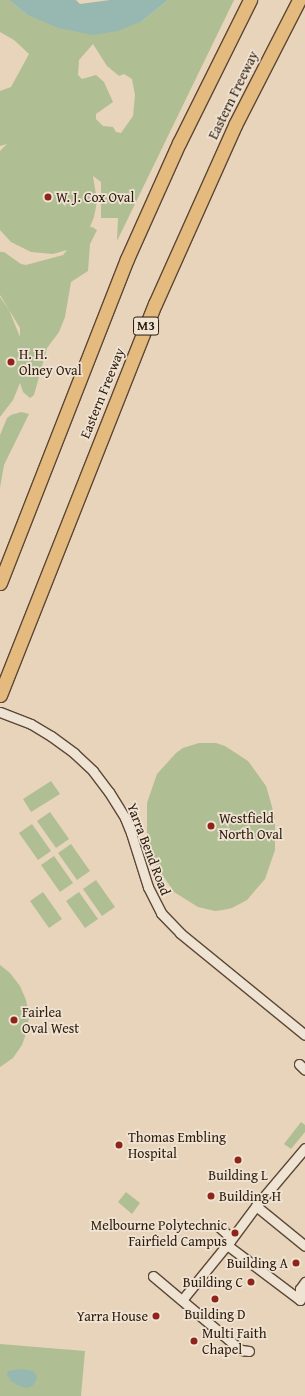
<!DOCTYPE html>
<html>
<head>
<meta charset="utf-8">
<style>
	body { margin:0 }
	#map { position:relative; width:305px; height:1396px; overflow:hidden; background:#e7d4bb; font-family:"Gentium Book Plus",serif }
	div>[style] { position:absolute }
	.green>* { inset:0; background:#b0be94 }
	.water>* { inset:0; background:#97b8b0 }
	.roads { filter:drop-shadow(1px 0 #5c4836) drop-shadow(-1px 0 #5c4836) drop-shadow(0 1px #5c4836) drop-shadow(0 -1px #5c4836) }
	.minor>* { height:9px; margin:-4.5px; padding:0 4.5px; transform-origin:4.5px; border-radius:4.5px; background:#efe3d3 }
	.highway>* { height:13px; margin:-6.5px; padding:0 6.5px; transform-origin:6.5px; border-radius:6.5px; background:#e4ba7e }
	.dots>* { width:11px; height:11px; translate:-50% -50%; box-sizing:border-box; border:2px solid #efe3d3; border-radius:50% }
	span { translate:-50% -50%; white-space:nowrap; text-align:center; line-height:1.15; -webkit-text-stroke:3.5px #efe3d3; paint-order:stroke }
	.shield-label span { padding:1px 3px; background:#efe3d3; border:1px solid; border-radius:3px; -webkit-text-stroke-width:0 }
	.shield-label { font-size:13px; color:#2d1a0a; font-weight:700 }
	.street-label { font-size:14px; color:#2d1a0a }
	.poi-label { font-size:14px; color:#2d1a0a }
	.left { translate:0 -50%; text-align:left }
	.right { translate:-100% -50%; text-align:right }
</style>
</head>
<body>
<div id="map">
	<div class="green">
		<i style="clip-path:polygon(evenodd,0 0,9px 0,26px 14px,142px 21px,168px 0,234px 0,117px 241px,118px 218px,101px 218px,101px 182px,93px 176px,97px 201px,94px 217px,90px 227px,92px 227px,97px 230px,90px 244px,88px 271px,71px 282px,65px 317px,59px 332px,47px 348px,34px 395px,30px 398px,23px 392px,20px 383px,13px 400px,0 417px,0 297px,9px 310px,20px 337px,20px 328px,0 295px,0 252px,4px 252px,21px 264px,26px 265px,63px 255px,67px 250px,53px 254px,31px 252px,11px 242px,0 230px,0 151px,7px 144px,0 146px,0 91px,11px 87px,29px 54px,14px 40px,0 32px,0 0,93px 44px,107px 66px,119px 76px,124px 74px,132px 79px,135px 95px,133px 116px,121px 133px,116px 132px,113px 127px,103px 126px,96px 119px,96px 114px,113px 102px,104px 82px,96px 75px,82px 79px,78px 75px,79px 60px,93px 44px)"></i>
		<i style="clip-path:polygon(21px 412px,29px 414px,4px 465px,0 488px,0 435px,7px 418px,11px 415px)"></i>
		<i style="clip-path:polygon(199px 743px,216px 743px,225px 746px,248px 761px,266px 786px,275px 817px,275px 850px,265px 879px,247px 900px,232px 908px,223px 910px,215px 911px,198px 907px,174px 892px,157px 867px,147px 836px,147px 803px,157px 774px,176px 753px,183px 748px)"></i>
		<i style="clip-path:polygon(51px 781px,60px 794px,31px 812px,23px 799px)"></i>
		<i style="clip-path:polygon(50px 812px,69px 839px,56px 848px,37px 821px)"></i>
		<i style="clip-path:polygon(32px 824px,51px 851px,38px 860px,19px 833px)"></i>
		<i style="clip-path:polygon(71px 844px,90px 871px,77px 880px,58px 853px)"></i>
		<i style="clip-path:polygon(54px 856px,73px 883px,60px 892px,41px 865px)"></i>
		<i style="clip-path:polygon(96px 880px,115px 907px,102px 916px,83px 889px)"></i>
		<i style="clip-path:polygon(43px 892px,62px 919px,49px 928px,30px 901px)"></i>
		<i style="clip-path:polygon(79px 892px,98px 919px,85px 928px,66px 901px)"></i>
		<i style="clip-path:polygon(0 965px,10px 973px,20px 986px,26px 1000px,29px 1016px,27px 1031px,22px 1045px,13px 1058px,0 1067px)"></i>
		<i style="clip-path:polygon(301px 1122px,305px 1125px,305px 1132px,291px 1149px,284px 1144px)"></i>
		<i style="clip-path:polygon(126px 1192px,140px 1203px,132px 1214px,118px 1202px)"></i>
		<i style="clip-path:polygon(0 1344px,85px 1351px,81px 1396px,0 1396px)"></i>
	</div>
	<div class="water">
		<i style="clip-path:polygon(9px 0,76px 0,80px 4px,110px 0,168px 0,142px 21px,118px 31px,92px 35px,58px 28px,26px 14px)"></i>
		<i style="clip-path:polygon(21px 1369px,33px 1371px,37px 1377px,36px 1381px,32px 1386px,27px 1388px,19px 1386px,11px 1381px,7px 1375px,8px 1371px)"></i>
	</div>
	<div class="roads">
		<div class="minor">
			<i style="left:0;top:712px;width:33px;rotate:21deg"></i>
			<i style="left:31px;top:724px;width:23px;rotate:31deg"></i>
			<i style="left:51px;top:736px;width:29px;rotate:36deg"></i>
			<i style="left:74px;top:753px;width:26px;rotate:43deg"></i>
			<i style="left:93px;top:771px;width:26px;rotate:53deg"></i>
			<i style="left:109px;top:792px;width:31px;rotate:58deg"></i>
			<i style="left:125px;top:818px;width:16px;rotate:68deg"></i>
			<i style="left:131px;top:833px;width:57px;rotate:72.5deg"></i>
			<i style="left:148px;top:887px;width:29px;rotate:63deg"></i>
			<i style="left:161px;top:913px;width:28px;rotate:46deg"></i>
			<i style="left:180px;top:933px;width:161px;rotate:39.2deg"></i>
			<i style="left:299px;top:1064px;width:8px;rotate:45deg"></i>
			<i style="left:256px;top:1206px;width:63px;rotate:39.2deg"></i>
			<i style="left:230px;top:1241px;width:44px;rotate:-53.4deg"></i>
			<i style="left:256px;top:1206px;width:76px;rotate:-49.8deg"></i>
			<i style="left:227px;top:1245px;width:91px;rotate:37deg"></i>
			<i style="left:153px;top:1276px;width:115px;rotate:40.1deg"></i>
			<i style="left:241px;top:1350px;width:8px;rotate:7deg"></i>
			<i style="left:182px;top:1300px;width:76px;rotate:-50.9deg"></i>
			<i style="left:230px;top:1241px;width:6px;rotate:-108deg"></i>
			<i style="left:228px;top:1235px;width:12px;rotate:-138deg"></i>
			<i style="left:300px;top:1300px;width:11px;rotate:-90deg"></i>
			<i style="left:300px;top:1289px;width:9px;rotate:-54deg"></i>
		</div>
		<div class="highway">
			<i style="left:0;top:583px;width:348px;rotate:-68.6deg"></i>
			<i style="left:127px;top:259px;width:127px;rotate:-65.9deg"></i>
			<i style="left:179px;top:143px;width:160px;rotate:-63.6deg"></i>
			<i style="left:0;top:695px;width:421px;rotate:-68.4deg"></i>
			<i style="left:155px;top:304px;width:196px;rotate:-65.9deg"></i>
			<i style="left:235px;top:125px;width:140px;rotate:-62.9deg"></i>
		</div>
	</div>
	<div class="dots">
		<i style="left:48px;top:197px;background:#8f2418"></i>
		<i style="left:11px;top:362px;background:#8f2418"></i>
		<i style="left:211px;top:826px;background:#8f2418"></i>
		<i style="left:14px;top:1020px;background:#8f2418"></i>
		<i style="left:119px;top:1145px;background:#8f2418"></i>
		<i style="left:238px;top:1160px;background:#8f2418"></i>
		<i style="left:211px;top:1196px;background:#8f2418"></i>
		<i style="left:235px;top:1233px;background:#8f2418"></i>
		<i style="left:296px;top:1263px;background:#8f2418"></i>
		<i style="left:251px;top:1282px;background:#8f2418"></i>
		<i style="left:215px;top:1299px;background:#8f2418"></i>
		<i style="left:156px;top:1316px;background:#8f2418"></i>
		<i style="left:194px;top:1341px;background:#8f2418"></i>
	</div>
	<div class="shield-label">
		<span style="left:146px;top:326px">M3</span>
	</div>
	<div class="street-label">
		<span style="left:233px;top:95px;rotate:-64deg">Eastern Freeway</span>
		<span style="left:102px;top:393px;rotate:-68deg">Eastern Freeway</span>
		<span style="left:149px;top:849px;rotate:69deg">Yarra Bend Road</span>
	</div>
	<div class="poi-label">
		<span class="left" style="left:56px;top:197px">W. J. Cox Oval</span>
		<span class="left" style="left:19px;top:362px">H. H.<br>Olney Oval</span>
		<span class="left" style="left:219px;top:826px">Westfield<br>North Oval</span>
		<span class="left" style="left:22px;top:1020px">Fairlea<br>Oval West</span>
		<span class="left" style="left:128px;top:1145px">Thomas Embling<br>Hospital</span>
		<span style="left:238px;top:1175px">Building L</span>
		<span class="left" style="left:219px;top:1196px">Building H</span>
		<span class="right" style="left:227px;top:1233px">Melbourne Polytechnic<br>Fairfield Campus</span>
		<span class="right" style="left:288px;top:1263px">Building A</span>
		<span class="right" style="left:243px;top:1282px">Building C</span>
		<span style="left:215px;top:1314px">Building D</span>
		<span class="right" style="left:148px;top:1316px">Yarra House</span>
		<span class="left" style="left:202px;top:1341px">Multi Faith<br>Chapel</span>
	</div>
</div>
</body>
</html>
